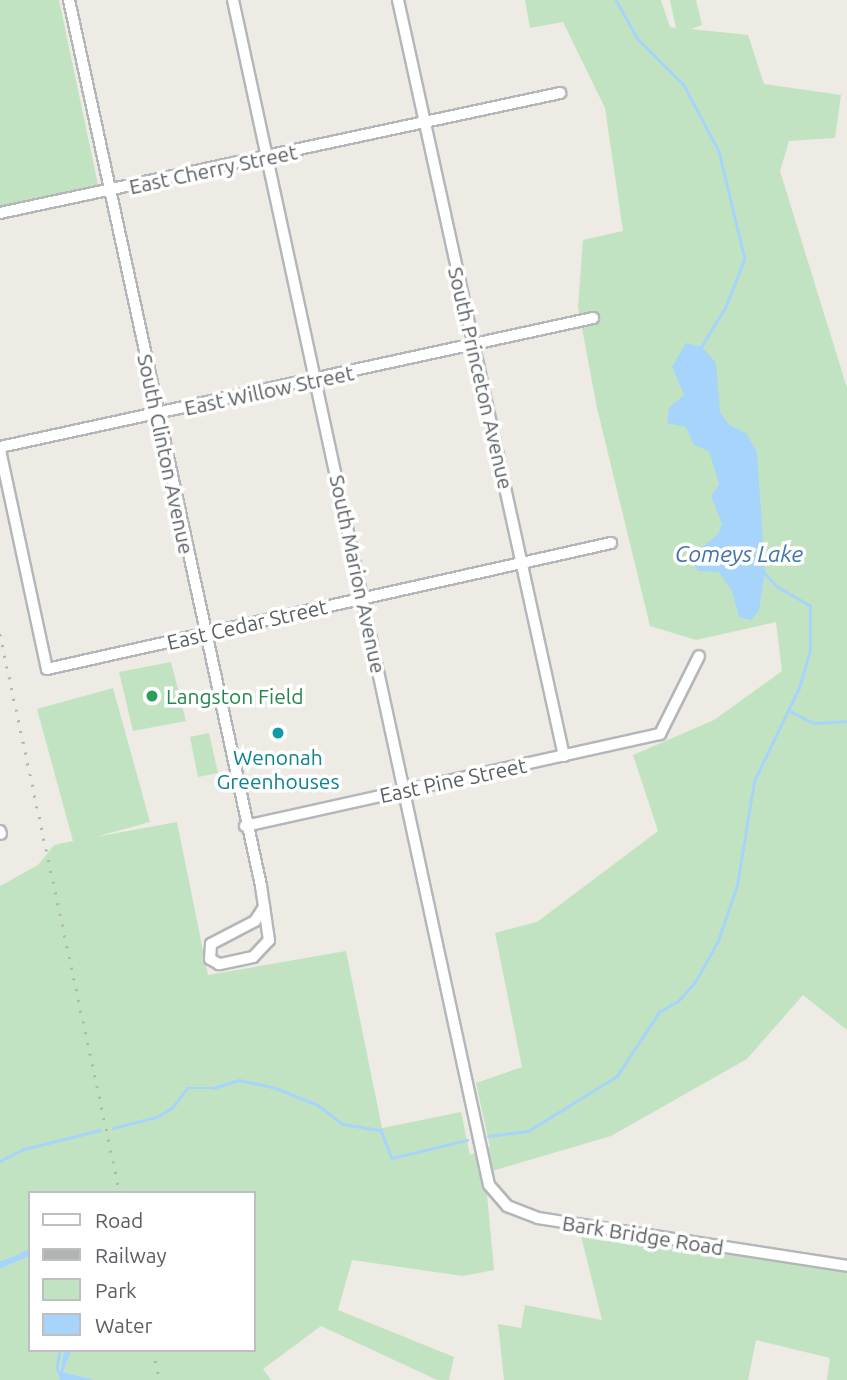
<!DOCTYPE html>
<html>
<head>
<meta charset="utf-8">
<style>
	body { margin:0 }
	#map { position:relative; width:847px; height:1380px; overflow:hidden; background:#edebe3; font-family:Ubuntu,sans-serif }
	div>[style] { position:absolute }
	.green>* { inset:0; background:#c1e3c2 }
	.water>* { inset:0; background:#a7d4fa }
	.stream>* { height:2.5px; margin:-1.25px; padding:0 1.25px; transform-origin:1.25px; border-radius:1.25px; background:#a7d4fa }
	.roads { filter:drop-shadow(2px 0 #b4b6ba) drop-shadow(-2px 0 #b4b6ba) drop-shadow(0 2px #b4b6ba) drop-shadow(0 -2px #b4b6ba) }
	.minor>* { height:10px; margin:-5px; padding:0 5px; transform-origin:5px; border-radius:5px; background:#fff }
	.rail>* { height:2.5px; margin-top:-1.25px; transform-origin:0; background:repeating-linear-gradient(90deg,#b2b3b3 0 2px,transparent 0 11px) }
	.dots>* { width:19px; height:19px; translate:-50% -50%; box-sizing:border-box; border:4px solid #fff; border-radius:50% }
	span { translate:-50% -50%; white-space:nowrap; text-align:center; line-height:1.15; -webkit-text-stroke:7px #fff; paint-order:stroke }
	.street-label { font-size:21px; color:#5b5f63 }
	.leisure-label { font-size:21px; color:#27864d }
	.left { translate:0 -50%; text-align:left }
	.culture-label { font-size:21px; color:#0d838f }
	.water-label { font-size:23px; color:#4574ab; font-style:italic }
	.legend { position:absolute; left:28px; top:1191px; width:228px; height:161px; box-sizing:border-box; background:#fff; border:2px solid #bdbfc1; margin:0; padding:9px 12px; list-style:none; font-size:21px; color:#5b5f63 }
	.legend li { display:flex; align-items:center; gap:14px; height:35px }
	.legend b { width:35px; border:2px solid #bdbfc1 }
</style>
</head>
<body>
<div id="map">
	<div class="green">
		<i style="clip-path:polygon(0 0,59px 0,98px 185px,0 206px)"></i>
		<i style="clip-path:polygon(525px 0,661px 0,670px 27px,676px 28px,670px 0,696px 0,702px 25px,691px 29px,748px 35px,764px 84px,841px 95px,835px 138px,789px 141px,780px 171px,847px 388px,847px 1030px,803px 995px,747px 1059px,611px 1136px,485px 1173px,494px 1270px,463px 1276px,352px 1260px,338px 1310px,454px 1357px,449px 1380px,437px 1380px,321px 1326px,263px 1369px,271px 1380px,96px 1380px,63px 1372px,72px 1350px,254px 1350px,254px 1193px,30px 1193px,30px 1251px,0 1261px,0 886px,38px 865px,54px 845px,73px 841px,37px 709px,113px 688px,150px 822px,95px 837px,177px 822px,208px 975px,346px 951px,382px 1128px,461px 1112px,470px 1155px,490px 1147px,476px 1083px,522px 1067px,495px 933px,537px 922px,658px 831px,633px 755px,714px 720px,782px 671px,776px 622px,696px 640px,650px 626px,597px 408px,578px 307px,583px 240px,623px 231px,605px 108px,563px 22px,530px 28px)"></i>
		<i style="clip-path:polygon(171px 662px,186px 721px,133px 731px,119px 672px)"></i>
		<i style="clip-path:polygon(209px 733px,218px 773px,198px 777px,190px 737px)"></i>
		<i style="clip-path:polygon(579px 1228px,847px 1267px,847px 1380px,827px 1380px,830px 1358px,756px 1340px,748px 1380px,504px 1380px,498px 1324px,521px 1328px,525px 1305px,602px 1320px)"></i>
		<i style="clip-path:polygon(30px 1256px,30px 1350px,64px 1350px,59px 1380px,0 1380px,0 1269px)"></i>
	</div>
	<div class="water">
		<i style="clip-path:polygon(686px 343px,702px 347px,716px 363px,720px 412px,729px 425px,746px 433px,757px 452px,765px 571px,759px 611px,751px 620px,739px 617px,732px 591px,719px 572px,698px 571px,694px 565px,697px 552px,718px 534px,722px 524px,711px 496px,719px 484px,709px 451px,694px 445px,686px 427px,667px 423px,669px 408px,684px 395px,672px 367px)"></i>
		<i style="clip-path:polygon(30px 1251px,30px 1256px,0 1269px,0 1261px)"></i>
		<i style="clip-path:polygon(64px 1350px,72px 1350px,63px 1372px,96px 1380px,59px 1380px)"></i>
	</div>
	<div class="stream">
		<i style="left:616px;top:0;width:45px;rotate:60.6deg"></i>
		<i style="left:638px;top:39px;width:65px;rotate:45deg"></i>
		<i style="left:684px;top:85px;width:75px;rotate:62.1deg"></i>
		<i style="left:719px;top:151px;width:111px;rotate:76.5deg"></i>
		<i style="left:745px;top:259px;width:52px;rotate:111.6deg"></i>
		<i style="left:726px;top:307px;width:48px;rotate:121.4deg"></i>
		<i style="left:788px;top:710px;width:29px;rotate:27deg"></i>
		<i style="left:814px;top:723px;width:33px;rotate:-3deg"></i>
		<i style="left:113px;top:1128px;width:44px;rotate:-14.3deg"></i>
		<i style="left:156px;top:1117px;width:18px;rotate:-29deg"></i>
		<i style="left:172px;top:1108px;width:25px;rotate:-53deg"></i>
		<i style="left:187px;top:1088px;width:26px"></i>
		<i style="left:213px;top:1088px;width:27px;rotate:-17deg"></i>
		<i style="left:239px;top:1080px;width:35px;rotate:12deg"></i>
		<i style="left:273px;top:1087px;width:48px;rotate:21.8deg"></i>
		<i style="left:318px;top:1105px;width:31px;rotate:38deg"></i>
		<i style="left:342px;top:1124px;width:39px;rotate:9deg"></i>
		<i style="left:381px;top:1130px;width:30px;rotate:69deg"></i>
		<i style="left:392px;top:1158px;width:77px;rotate:-13.5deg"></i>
		<i style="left:488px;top:1136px;width:40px;rotate:-7.1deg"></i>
		<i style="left:528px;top:1131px;width:105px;rotate:-31.7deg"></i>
		<i style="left:617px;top:1076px;width:77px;rotate:-56.7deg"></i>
		<i style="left:659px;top:1012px;width:22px;rotate:-30deg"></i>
		<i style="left:678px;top:1001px;width:25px;rotate:-48deg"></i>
		<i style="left:695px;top:982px;width:47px;rotate:-60.7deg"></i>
		<i style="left:718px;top:941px;width:59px;rotate:-71.3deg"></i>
		<i style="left:737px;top:885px;width:105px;rotate:-80.7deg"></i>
		<i style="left:754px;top:781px;width:103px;rotate:-64.2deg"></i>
		<i style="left:799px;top:688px;width:40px;rotate:-74deg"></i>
		<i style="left:810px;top:650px;width:44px;rotate:-90deg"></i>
		<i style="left:810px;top:606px;width:38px;rotate:-150deg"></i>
		<i style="left:777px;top:587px;width:19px;rotate:-133deg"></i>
		<i style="left:0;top:1161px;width:27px;rotate:-27deg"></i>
		<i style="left:24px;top:1149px;width:78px;rotate:-14deg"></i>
		<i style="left:17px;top:1256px;width:14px;rotate:-25deg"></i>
		<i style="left:60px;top:1350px;width:18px;rotate:99deg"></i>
		<i style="left:57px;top:1368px;width:13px;rotate:63deg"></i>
	</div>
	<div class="roads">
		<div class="minor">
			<i style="left:69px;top:0;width:907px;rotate:77.77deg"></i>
			<i style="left:261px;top:886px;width:55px;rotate:81.6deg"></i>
			<i style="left:269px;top:940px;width:23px;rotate:133deg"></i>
			<i style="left:253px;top:957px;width:35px;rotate:168deg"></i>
			<i style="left:219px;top:964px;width:10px;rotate:-151deg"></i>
			<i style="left:210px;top:959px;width:15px;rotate:-86deg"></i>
			<i style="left:211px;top:944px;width:50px;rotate:-27.6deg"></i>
			<i style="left:255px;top:921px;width:17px;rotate:-57deg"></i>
			<i style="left:233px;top:0;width:1212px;rotate:77.81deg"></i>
			<i style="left:489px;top:1185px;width:28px;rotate:49deg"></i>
			<i style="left:507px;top:1206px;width:33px;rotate:21deg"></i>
			<i style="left:538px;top:1218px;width:313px;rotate:8.8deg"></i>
			<i style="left:398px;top:0;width:774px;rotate:77.62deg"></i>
			<i style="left:0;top:213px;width:573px;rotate:-12.09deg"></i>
			<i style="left:0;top:447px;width:607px;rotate:-12.27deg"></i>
			<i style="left:0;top:450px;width:224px;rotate:77.9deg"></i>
			<i style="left:47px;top:669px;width:578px;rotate:-12.59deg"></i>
			<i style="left:245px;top:826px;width:425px;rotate:-12.5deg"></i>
			<i style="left:660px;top:734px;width:87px;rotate:-63.4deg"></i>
			<i style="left:0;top:831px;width:3px;rotate:72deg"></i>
		</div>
	</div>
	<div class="rail">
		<i style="left:0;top:634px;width:572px;rotate:77.88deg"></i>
		<i style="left:153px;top:1350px;width:31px;rotate:77deg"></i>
	</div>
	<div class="dots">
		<i style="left:152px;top:696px;background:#2e9e5b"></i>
		<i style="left:278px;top:733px;background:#0f9aa8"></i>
	</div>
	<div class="street-label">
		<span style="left:213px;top:169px;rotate:-12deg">East Cherry Street</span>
		<span style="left:481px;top:378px;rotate:77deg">South Princeton Avenue</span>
		<span style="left:269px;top:390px;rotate:-12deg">East Willow Street</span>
		<span style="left:166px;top:454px;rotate:78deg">South Clinton Avenue</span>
		<span style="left:358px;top:574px;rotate:78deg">South Marion Avenue</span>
		<span style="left:247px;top:624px;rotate:-13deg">East Cedar Street</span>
		<span style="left:453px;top:780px;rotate:-12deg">East Pine Street</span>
		<span style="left:643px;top:1235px;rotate:9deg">Bark Bridge Road</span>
	</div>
	<div class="leisure-label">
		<span class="left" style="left:166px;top:696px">Langston Field</span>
	</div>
	<div class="culture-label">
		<span style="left:278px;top:769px">Wenonah<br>Greenhouses</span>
	</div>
	<div class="water-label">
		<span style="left:739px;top:554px">Comeys Lake</span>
	</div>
	<ul class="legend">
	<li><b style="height:9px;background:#fff"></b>Road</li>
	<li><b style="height:9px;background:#b2b3b3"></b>Railway</li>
	<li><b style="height:19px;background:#c1e3c2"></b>Park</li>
	<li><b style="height:19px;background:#a7d4fa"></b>Water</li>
	</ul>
</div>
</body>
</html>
